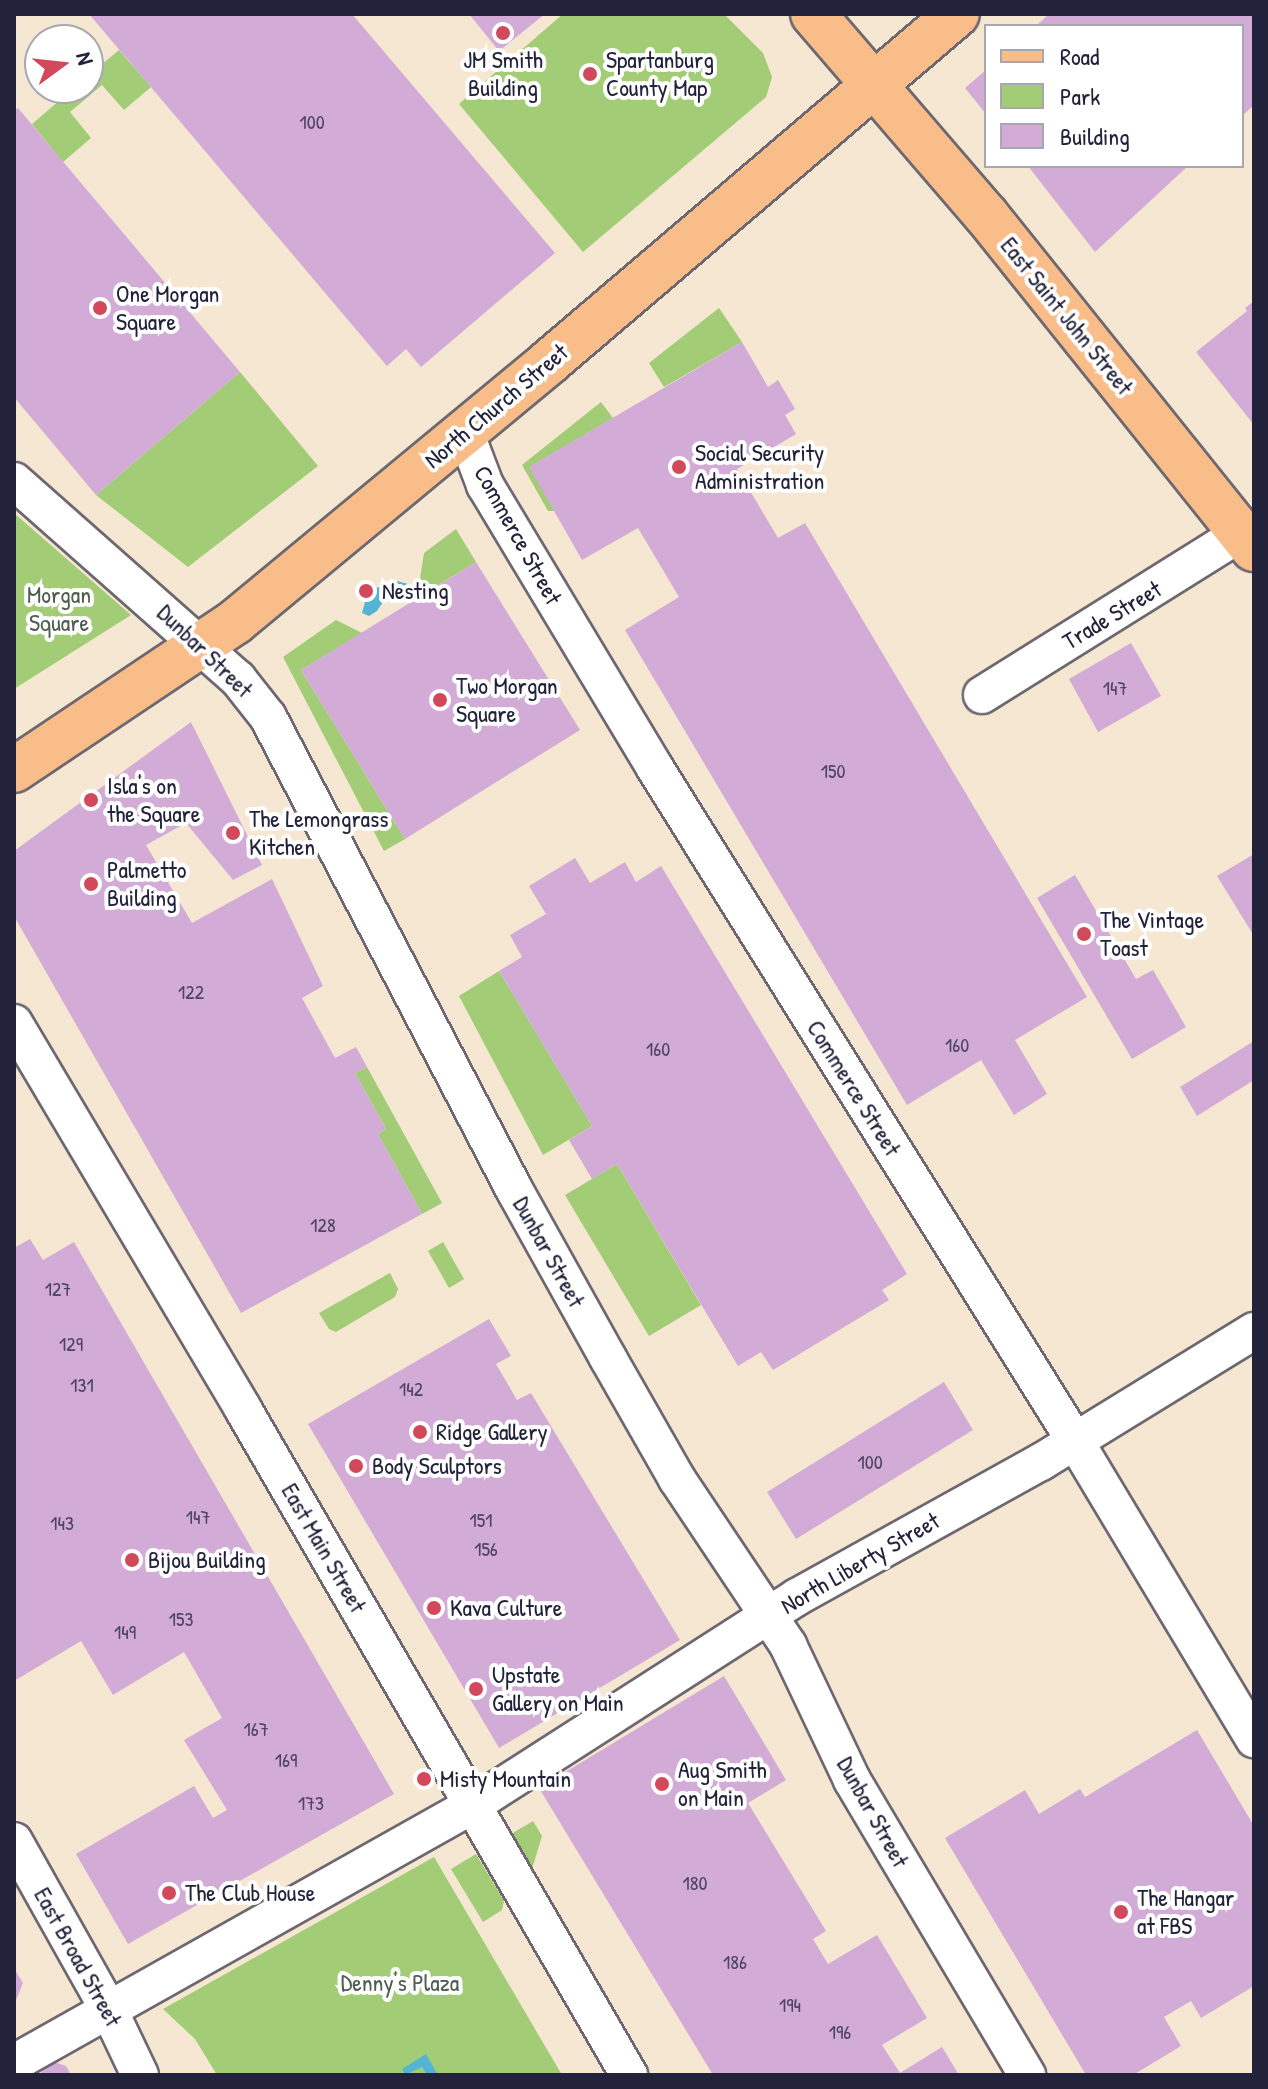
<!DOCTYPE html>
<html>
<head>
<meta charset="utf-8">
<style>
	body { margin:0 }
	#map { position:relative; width:1268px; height:2089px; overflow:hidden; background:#f5e7d1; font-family:"Patrick Hand",sans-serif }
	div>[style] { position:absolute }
	.green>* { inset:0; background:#a3cc77 }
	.water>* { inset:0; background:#54b4d3 }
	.building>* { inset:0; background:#d2acd7 }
	.roads { filter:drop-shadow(2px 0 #6c6770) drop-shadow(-2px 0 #6c6770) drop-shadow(0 2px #6c6770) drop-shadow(0 -2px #6c6770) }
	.minor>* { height:36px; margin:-18px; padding:0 18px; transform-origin:18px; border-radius:18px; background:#fff }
	.major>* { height:44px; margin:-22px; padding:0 22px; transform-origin:22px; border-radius:22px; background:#f8bd88 }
	.dots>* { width:22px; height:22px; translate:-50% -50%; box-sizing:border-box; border:4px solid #fff; border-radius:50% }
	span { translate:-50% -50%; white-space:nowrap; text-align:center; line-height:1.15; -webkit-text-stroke:8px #fff; paint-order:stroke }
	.number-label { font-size:20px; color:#4e4462 }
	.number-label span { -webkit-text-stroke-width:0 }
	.poi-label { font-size:24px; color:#22223b }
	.left { translate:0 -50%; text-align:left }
	.street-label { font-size:24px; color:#22223b }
	.park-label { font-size:24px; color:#4f5e50 }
	.frame { position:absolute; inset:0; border:16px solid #22223b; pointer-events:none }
	.legend { position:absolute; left:984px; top:24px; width:260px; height:144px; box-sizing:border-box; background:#fff; border:2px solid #a7a7b1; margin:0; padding:10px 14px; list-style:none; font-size:24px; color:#22223b }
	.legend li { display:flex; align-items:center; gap:16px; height:40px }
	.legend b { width:40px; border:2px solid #a7a7b1 }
	.north { position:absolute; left:24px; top:24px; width:80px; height:80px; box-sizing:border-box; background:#fff; border:2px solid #a7a7b1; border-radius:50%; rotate:75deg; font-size:22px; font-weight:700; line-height:32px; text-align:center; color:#22223b }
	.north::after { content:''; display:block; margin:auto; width:28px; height:36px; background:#d1495b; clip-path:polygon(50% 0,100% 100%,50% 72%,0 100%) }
</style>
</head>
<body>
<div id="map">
	<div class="green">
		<i style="clip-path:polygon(563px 14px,724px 14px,763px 53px,772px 77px,766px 97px,583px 252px,459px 104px)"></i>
		<i style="clip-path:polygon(119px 50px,151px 87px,124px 110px,102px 85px,70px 112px,91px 138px,63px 162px,32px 124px,74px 88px,88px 88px,88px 76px)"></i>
		<i style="clip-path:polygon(719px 308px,742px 342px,664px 387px,649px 363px)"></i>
		<i style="clip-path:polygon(240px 372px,318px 466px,188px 567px,96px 495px)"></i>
		<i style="clip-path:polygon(601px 402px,613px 418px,530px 467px,555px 511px,548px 511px,522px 465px)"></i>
		<i style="clip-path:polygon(14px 513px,131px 615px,14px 689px)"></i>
		<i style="clip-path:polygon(456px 529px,476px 562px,417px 598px,424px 553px)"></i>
		<i style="clip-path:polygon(336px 620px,362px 633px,301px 670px,405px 839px,384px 851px,283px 657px)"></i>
		<i style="clip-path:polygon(499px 971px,592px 1126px,543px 1155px,459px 996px)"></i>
		<i style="clip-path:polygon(367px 1067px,442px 1203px,422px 1214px,378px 1134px,386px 1129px,355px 1073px)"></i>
		<i style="clip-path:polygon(617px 1164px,701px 1305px,649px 1336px,565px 1195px)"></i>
		<i style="clip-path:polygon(443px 1242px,464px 1279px,449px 1288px,428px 1251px)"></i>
		<i style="clip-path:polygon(390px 1273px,398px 1289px,395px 1297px,336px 1332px,329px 1329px,319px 1313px)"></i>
		<i style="clip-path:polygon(533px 1821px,542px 1836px,532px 1869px,511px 1834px)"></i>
		<i style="clip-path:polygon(476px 1854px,504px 1901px,502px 1910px,483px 1922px,451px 1869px)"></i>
		<i style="clip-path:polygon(434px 1857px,562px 2075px,217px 2075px,195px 2039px,163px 2009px)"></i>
	</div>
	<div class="water">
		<i style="clip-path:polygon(397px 581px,408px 584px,406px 593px,387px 596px,377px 611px,369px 616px,362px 613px,367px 595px,373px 589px)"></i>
		<i style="clip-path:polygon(426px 2054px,438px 2075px,427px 2075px,422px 2067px,405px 2075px,402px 2069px)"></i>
	</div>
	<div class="building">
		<i style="clip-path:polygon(89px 14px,352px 14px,555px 253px,421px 367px,406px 349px,387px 366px)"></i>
		<i style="clip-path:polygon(469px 14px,545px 14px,499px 51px)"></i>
		<i style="clip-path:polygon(1049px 14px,1254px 14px,1254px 105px,1242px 116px,1242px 26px,1036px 26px)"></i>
		<i style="clip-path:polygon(986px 70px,986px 114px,965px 88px)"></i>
		<i style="clip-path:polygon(18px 108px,240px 372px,96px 495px,14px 397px,14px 111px)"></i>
		<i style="clip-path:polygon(1028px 166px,1188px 166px,1095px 252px)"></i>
		<i style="clip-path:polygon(1254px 301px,1254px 425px,1196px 352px,1247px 311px,1245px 308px)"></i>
		<i style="clip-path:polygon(742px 342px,768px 387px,778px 380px,795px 409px,785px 415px,796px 434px,737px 469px,778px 538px,805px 523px,1087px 997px,1015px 1040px,1047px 1094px,1014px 1115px,981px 1060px,907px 1105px,625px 630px,679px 597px,638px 528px,582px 560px,529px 467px)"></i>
		<i style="clip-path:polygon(476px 562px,580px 730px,405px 839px,301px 670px)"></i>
		<i style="clip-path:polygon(1131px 643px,1161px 696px,1098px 732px,1069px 679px)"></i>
		<i style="clip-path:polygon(191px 722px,262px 865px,233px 880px,186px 823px,146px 845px,192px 923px,272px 879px,323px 986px,302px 998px,335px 1058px,356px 1047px,367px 1067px,355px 1073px,386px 1129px,378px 1134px,422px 1214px,241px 1313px,14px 916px,14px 851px)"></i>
		<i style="clip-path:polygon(1254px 854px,1254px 936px,1217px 876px)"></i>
		<i style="clip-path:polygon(575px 858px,590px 883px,625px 862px,636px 882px,661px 866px,907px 1274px,882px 1290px,889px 1300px,773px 1370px,761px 1352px,738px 1366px,617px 1164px,592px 1179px,569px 1140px,592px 1126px,499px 971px,522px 957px,510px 935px,546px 914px,529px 886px)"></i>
		<i style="clip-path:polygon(1075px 875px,1136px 979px,1153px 970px,1186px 1027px,1132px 1059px,1037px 898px)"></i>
		<i style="clip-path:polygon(1254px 1041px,1254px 1080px,1197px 1116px,1180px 1087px)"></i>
		<i style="clip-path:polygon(30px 1239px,43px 1260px,74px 1242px,394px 1794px,128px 1944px,76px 1854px,194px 1786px,213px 1818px,227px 1810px,184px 1740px,222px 1718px,184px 1652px,113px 1695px,81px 1641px,14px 1681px,14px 1248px)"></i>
		<i style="clip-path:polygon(489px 1319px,511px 1356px,496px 1364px,517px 1400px,531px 1393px,680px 1640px,499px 1748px,308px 1424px)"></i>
		<i style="clip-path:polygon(944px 1382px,973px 1430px,796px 1539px,767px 1492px)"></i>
		<i style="clip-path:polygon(724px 1676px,786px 1780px,748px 1803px,826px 1931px,813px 1939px,828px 1964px,877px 1935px,927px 2018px,882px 2045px,900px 2073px,942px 2047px,959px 2075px,713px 2075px,539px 1788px)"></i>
		<i style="clip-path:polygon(1197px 1730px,1254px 1826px,1254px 1986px,1201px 2018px,1191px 2001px,1164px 2017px,1181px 2046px,1133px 2075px,1086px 2075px,945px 1838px,1025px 1790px,1039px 1814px,1080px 1789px,1085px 1797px)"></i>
		<i style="clip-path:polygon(14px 1968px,23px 1983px,14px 2005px)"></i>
		<i style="clip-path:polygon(54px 2062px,66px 2066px,71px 2075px,38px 2075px)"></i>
	</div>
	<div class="roads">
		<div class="minor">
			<i style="left:465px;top:432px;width:57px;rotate:69.3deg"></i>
			<i style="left:485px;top:485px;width:330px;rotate:59deg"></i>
			<i style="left:655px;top:768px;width:793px;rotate:58.03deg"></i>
			<i style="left:1075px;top:1441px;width:348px;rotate:59deg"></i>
			<i style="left:14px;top:481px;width:299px;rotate:41.5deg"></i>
			<i style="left:238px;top:679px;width:48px;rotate:51.7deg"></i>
			<i style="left:268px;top:717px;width:534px;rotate:62.48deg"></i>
			<i style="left:515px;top:1191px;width:191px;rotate:60.9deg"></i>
			<i style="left:608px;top:1358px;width:139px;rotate:60.3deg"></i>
			<i style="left:677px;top:1479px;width:200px;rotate:56.2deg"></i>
			<i style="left:788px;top:1645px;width:149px;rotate:64.6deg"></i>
			<i style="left:852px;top:1780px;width:343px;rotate:59.3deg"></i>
			<i style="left:982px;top:695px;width:305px;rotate:-32deg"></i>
			<i style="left:14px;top:1023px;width:449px;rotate:59.3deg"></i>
			<i style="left:243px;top:1409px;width:770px;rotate:59.9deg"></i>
			<i style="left:14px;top:1841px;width:194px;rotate:60.7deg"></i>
			<i style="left:109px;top:2010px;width:72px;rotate:64.5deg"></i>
			<i style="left:14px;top:2063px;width:527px;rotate:-29.34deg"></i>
			<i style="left:473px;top:1805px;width:385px;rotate:-32.7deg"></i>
			<i style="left:797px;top:1597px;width:279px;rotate:-29deg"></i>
			<i style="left:1041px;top:1462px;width:250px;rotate:-31.6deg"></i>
		</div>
		<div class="major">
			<i style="left:813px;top:14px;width:265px;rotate:49.3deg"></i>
			<i style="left:986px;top:215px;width:428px;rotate:51.3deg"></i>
			<i style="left:14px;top:770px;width:266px;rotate:-33.8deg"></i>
			<i style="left:235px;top:622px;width:408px;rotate:-39.6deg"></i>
			<i style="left:549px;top:362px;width:536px;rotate:-40.46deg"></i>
		</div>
	</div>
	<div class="dots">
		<i style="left:503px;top:33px;background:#d1495b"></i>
		<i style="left:590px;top:74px;background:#d1495b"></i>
		<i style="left:100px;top:308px;background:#d1495b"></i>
		<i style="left:679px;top:467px;background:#d1495b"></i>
		<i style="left:366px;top:591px;background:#d1495b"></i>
		<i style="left:440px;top:700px;background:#d1495b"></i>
		<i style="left:91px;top:800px;background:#d1495b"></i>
		<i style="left:233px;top:833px;background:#d1495b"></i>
		<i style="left:91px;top:884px;background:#d1495b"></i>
		<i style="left:1084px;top:934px;background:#d1495b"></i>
		<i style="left:420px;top:1432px;background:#d1495b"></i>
		<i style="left:356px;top:1466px;background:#d1495b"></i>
		<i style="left:132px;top:1560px;background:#d1495b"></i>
		<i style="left:434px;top:1608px;background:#d1495b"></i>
		<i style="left:476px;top:1689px;background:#d1495b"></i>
		<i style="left:424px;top:1779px;background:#d1495b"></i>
		<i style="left:662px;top:1784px;background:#d1495b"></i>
		<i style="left:169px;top:1893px;background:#d1495b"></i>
		<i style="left:1121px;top:1912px;background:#d1495b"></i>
	</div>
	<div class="number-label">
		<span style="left:312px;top:121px">100</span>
		<span style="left:1115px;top:687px">147</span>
		<span style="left:833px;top:770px">150</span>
		<span style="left:191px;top:991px">122</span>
		<span style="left:957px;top:1044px">160</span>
		<span style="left:658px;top:1048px">160</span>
		<span style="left:323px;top:1224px">128</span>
		<span style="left:58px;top:1288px">127</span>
		<span style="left:71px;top:1343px">129</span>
		<span style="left:82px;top:1384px">131</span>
		<span style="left:411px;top:1388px">142</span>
		<span style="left:870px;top:1461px">100</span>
		<span style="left:198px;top:1516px">147</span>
		<span style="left:481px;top:1519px">151</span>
		<span style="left:62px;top:1522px">143</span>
		<span style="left:486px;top:1548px">156</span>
		<span style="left:181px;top:1618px">153</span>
		<span style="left:125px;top:1631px">149</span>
		<span style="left:256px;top:1728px">167</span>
		<span style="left:286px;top:1759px">169</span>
		<span style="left:311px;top:1802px">173</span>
		<span style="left:695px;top:1882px">180</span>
		<span style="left:735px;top:1961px">186</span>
		<span style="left:790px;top:2004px">194</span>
		<span style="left:840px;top:2031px">196</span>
	</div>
	<div class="poi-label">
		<span style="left:503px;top:74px">JM Smith<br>Building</span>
		<span class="left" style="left:606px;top:74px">Spartanburg<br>County Map</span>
		<span class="left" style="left:116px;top:308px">One Morgan<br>Square</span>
		<span class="left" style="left:695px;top:467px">Social Security<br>Administration</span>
		<span class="left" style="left:382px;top:591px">Nesting</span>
		<span class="left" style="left:456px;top:700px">Two Morgan<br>Square</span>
		<span class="left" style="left:107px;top:800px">Isla's on<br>the Square</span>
		<span class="left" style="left:249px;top:833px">The Lemongrass<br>Kitchen</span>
		<span class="left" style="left:107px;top:884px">Palmetto<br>Building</span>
		<span class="left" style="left:1100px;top:934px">The Vintage<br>Toast</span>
		<span class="left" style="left:436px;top:1432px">Ridge Gallery</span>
		<span class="left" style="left:372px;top:1466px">Body Sculptors</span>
		<span class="left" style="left:148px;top:1560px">Bijou Building</span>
		<span class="left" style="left:450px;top:1608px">Kava Culture</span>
		<span class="left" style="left:492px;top:1689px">Upstate<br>Gallery on Main</span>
		<span class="left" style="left:678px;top:1784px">Aug Smith<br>on Main</span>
		<span class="left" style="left:440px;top:1779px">Misty Mountain</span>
		<span class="left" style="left:185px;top:1893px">The Club House</span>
		<span class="left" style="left:1137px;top:1912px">The Hangar<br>at FBS</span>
	</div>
	<div class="street-label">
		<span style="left:1067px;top:316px;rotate:51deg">East Saint John Street</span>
		<span style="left:496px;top:406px;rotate:-40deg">North Church Street</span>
		<span style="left:518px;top:535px;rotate:61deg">Commerce Street</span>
		<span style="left:1112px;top:615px;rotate:-31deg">Trade Street</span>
		<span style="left:205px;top:651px;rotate:44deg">Dunbar Street</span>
		<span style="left:854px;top:1088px;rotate:58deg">Commerce Street</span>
		<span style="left:549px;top:1252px;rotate:61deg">Dunbar Street</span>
		<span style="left:324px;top:1548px;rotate:60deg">East Main Street</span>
		<span style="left:860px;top:1563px;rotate:-30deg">North Liberty Street</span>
		<span style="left:873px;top:1812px;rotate:61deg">Dunbar Street</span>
		<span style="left:78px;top:1957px;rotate:61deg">East Broad Street</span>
	</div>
	<div class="park-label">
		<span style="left:59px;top:609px">Morgan<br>Square</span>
		<span style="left:400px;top:1983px">Denny's Plaza</span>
	</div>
	<div class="frame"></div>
	<ul class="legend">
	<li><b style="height:10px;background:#f8bd88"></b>Road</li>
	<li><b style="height:22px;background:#a3cc77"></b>Park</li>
	<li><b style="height:22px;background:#d2acd7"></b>Building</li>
	</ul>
	<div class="north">N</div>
</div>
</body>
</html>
